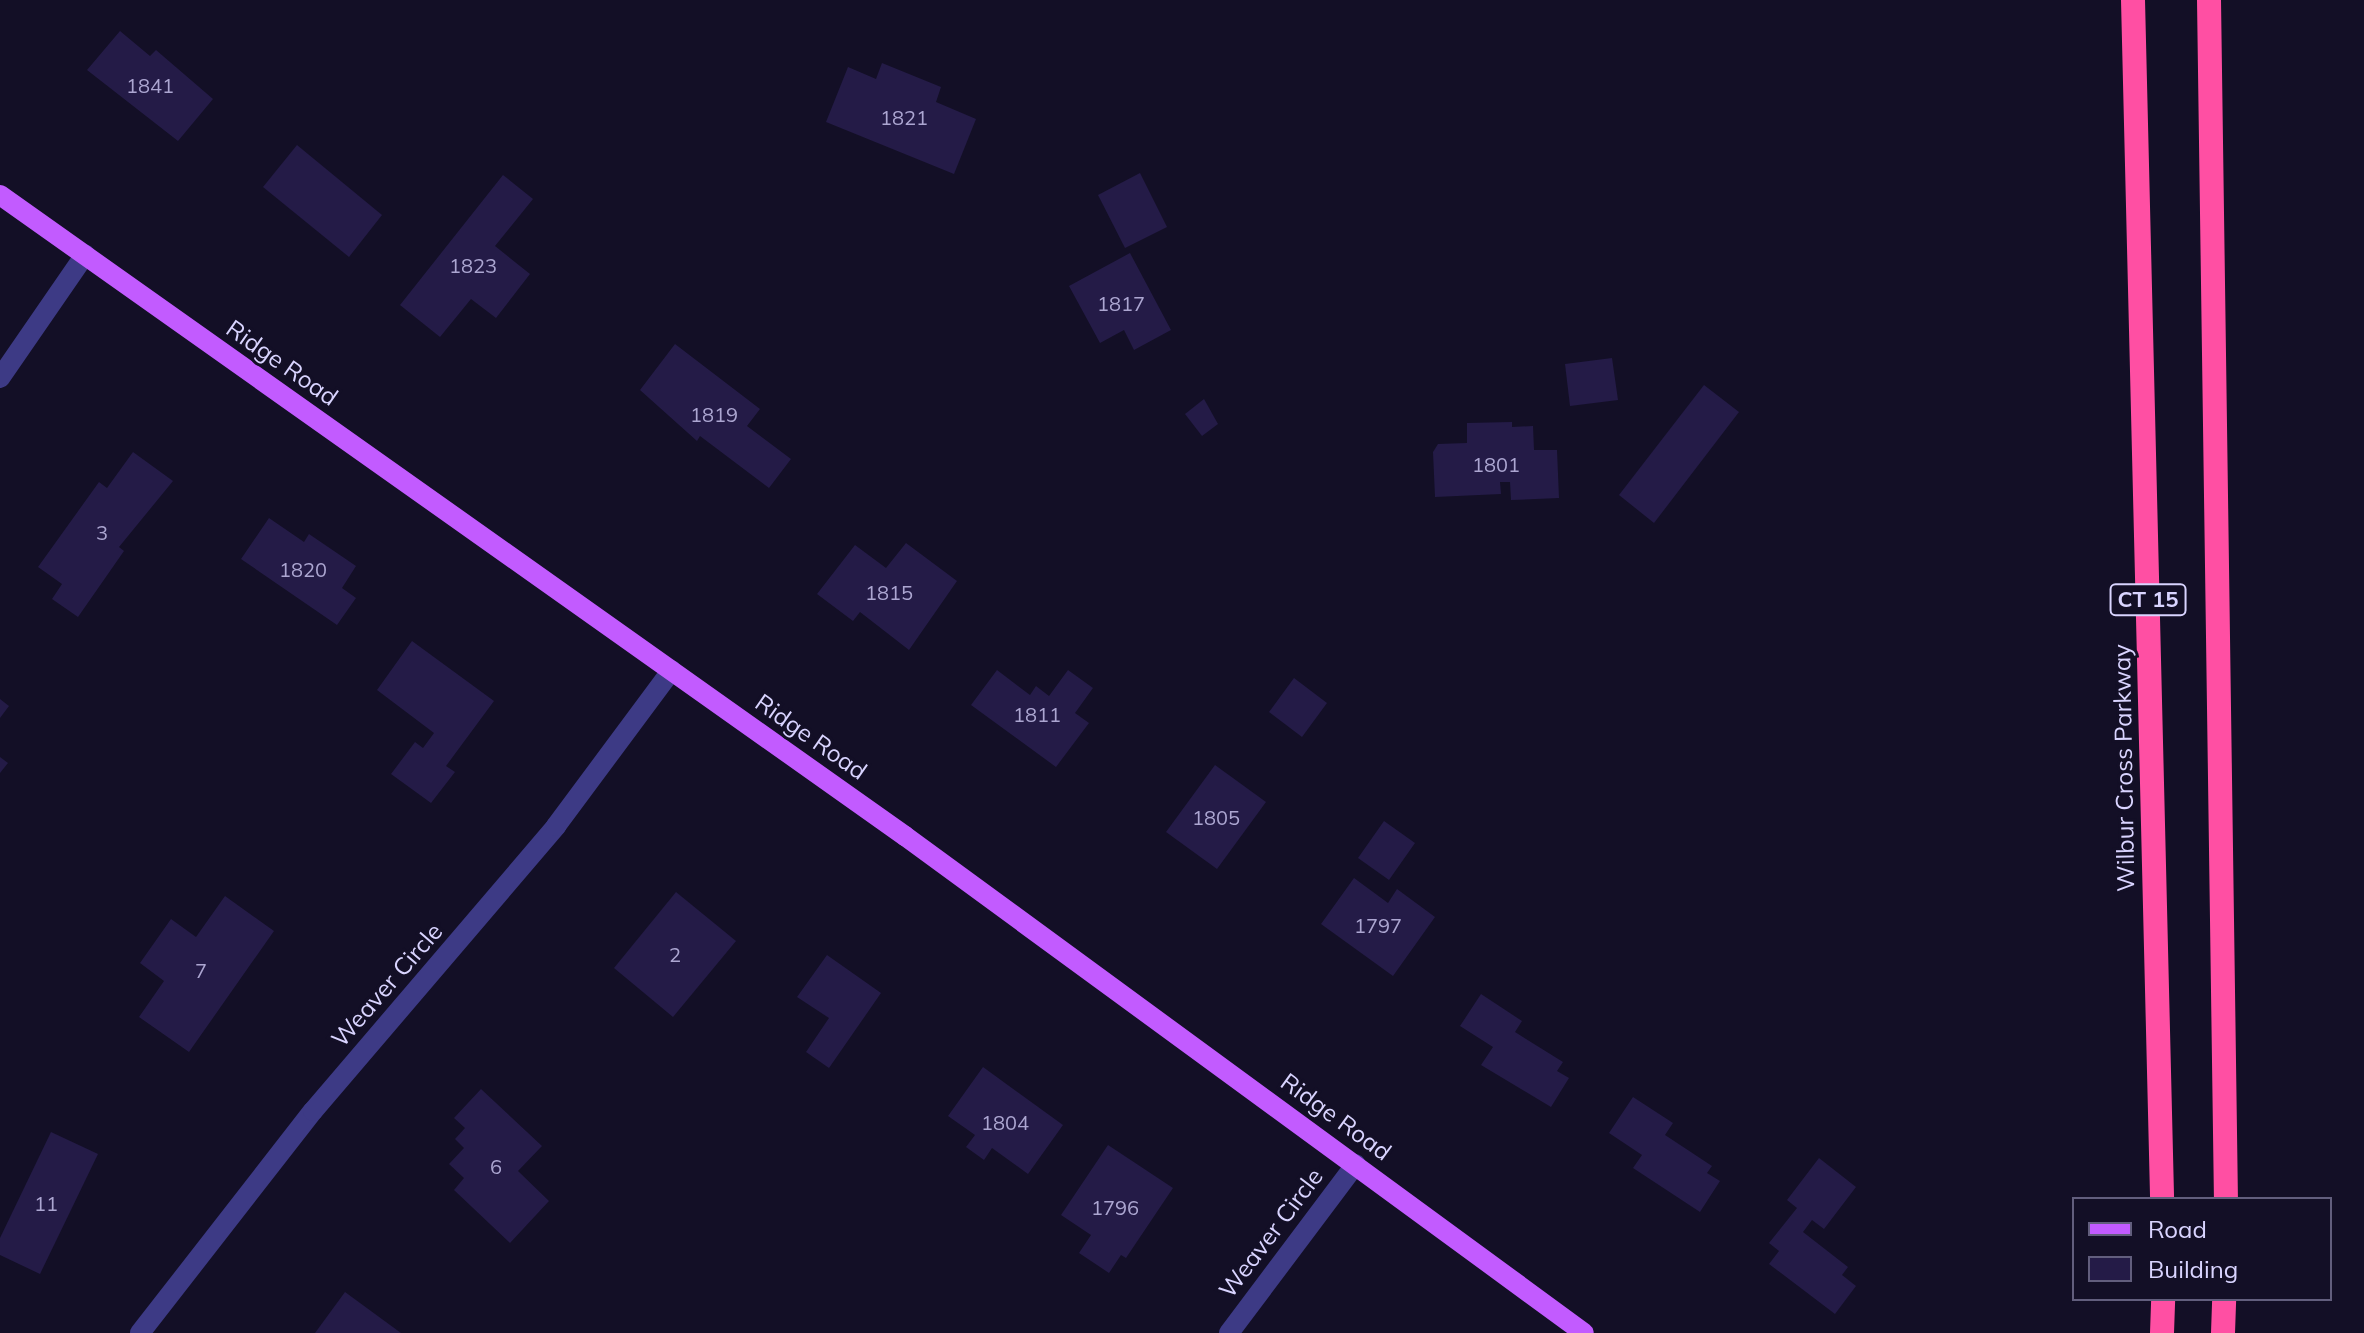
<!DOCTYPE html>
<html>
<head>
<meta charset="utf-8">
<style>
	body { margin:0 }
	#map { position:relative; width:2364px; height:1333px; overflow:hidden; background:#130f26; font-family:Mulish,sans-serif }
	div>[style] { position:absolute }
	.building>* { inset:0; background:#241b47 }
	.minor>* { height:20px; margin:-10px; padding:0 10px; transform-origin:10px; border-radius:10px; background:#3d3a85 }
	.major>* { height:20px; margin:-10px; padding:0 10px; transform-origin:10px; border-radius:10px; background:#c25bff }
	.highway>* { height:24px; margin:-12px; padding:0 12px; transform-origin:12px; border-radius:12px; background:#ff4fa3 }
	span { translate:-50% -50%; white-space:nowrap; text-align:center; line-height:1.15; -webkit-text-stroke:6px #130f26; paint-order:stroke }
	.number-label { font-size:20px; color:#aca6d1 }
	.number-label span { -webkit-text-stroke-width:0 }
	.shield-label span { padding:2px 6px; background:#130f26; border:2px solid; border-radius:6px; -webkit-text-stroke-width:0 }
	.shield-label { font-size:22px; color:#d9d4ff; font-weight:700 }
	.street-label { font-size:24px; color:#d9d4ff }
	.legend { position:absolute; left:2072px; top:1197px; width:260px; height:104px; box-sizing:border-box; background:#130f26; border:2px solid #625e7d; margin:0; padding:10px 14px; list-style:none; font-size:24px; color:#d9d4ff }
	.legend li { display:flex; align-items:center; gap:16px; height:40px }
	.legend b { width:40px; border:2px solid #625e7d }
</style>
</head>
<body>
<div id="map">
	<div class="building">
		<i style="clip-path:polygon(120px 31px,150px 56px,156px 50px,213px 99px,178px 141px,87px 70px)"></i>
		<i style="clip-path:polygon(882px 63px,941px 87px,936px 102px,976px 119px,954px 174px,826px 122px,848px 67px,876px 79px)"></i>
		<i style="clip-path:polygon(297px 145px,382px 215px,349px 257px,263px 187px)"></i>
		<i style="clip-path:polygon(1140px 173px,1167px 227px,1125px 248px,1098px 195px)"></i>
		<i style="clip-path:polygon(503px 175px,533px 199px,495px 246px,530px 274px,496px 318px,471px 299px,440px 337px,400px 305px)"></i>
		<i style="clip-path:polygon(1130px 253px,1171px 330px,1134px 350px,1124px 330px,1100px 343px,1069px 286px)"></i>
		<i style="clip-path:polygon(675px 344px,760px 409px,747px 426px,791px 459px,769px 488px,700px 436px,697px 441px,640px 390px)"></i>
		<i style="clip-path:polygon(1612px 358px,1618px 400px,1570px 406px,1565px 364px)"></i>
		<i style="clip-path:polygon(1704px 385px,1739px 412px,1654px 523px,1619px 495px)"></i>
		<i style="clip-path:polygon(1204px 399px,1218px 424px,1202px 436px,1185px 414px)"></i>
		<i style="clip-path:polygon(1512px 422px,1512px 427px,1533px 426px,1534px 450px,1557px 450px,1559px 498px,1511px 500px,1510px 482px,1500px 482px,1501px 494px,1435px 497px,1433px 452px,1438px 444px,1467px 443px,1467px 423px)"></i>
		<i style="clip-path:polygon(133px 452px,173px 481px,119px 547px,124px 551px,78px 617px,52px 599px,62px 584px,38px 567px,99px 482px,107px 488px)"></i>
		<i style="clip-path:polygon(269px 518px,304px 542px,309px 534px,356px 566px,342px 588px,356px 598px,337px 625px,241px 559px)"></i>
		<i style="clip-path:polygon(906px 543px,957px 581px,909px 650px,860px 612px,853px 621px,817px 594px,855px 545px,886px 568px)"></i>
		<i style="clip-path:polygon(412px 641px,494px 701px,446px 766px,455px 772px,431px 803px,391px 774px,415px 742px,423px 748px,434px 733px,377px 690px)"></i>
		<i style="clip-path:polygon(997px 670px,1030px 695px,1036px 686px,1049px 696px,1068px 670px,1093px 688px,1075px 713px,1089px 723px,1056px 767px,971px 705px)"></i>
		<i style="clip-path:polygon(1294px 678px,1327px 703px,1302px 737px,1269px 712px)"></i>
		<i style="clip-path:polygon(0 699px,9px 706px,0 718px)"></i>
		<i style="clip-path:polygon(0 757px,8px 763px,0 773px)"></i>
		<i style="clip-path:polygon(1215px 765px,1266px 802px,1217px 869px,1166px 832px)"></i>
		<i style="clip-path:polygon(1384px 821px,1415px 843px,1389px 880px,1358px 858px)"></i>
		<i style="clip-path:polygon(1354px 878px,1388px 903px,1397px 889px,1435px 917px,1393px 976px,1321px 924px)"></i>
		<i style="clip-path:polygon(676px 892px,736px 941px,673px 1017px,614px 968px)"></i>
		<i style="clip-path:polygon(225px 896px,274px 931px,189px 1052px,139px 1017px,164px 981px,140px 963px,171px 919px,196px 937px)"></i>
		<i style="clip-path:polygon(827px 955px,881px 993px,829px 1068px,806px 1052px,829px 1018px,797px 997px)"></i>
		<i style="clip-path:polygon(1481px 994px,1522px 1021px,1515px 1032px,1563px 1062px,1557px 1071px,1569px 1078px,1551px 1107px,1481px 1065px,1493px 1047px,1460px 1026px)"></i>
		<i style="clip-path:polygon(983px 1067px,1063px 1125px,1028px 1174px,992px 1148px,984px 1160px,966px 1147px,975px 1135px,948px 1116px)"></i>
		<i style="clip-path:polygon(481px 1089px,542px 1146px,518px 1171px,549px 1201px,510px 1243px,454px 1190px,464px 1178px,449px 1164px,464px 1148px,455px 1139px,465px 1128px,454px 1118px)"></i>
		<i style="clip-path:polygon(1633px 1097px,1673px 1123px,1665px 1135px,1712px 1166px,1707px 1173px,1720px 1181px,1700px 1212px,1633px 1168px,1642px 1155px,1609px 1133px)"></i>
		<i style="clip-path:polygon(51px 1132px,98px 1154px,40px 1274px,0 1255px,0 1238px)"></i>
		<i style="clip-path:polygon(1108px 1145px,1173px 1188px,1126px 1258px,1121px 1255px,1109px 1273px,1079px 1253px,1091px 1235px,1061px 1215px)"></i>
		<i style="clip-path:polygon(1819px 1158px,1856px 1187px,1824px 1229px,1812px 1220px,1803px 1232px,1848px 1267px,1842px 1275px,1856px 1286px,1835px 1314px,1769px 1264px,1779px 1251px,1769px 1243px,1797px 1208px,1787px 1200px)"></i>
		<i style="clip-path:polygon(345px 1292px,401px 1333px,315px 1333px)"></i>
	</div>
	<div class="minor">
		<i style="left:0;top:378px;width:150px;rotate:-55.4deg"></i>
		<i style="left:140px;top:1333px;width:281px;rotate:-52.1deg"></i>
		<i style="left:313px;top:1111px;width:375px;rotate:-49.5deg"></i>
		<i style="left:556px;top:826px;width:194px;rotate:-53.4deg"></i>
		<i style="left:1229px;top:1333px;width:211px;rotate:-53.1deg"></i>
	</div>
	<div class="major">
		<i style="left:0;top:195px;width:1109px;rotate:35.31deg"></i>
		<i style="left:905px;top:836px;width:841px;rotate:36.2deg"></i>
	</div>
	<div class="highway">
		<i style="left:2133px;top:0;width:1199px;rotate:88.61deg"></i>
		<i style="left:2209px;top:0;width:1199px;rotate:89.19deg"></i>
		<i style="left:2162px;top:1333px;width:34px;rotate:-88deg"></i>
		<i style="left:2223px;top:1333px;width:34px;rotate:-88deg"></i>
	</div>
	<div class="number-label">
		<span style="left:150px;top:85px">1841</span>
		<span style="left:904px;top:117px">1821</span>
		<span style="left:473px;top:265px">1823</span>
		<span style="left:1121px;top:303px">1817</span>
		<span style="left:714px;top:414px">1819</span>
		<span style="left:1496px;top:464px">1801</span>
		<span style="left:102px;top:532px">3</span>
		<span style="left:303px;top:569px">1820</span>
		<span style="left:889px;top:592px">1815</span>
		<span style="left:1037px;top:714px">1811</span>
		<span style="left:1216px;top:817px">1805</span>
		<span style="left:1378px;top:925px">1797</span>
		<span style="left:675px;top:954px">2</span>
		<span style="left:201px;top:970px">7</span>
		<span style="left:1005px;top:1122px">1804</span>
		<span style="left:496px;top:1166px">6</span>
		<span style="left:46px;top:1203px">11</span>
		<span style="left:1115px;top:1207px">1796</span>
	</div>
	<div class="shield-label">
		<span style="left:2148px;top:600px">CT 15</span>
	</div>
	<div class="street-label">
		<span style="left:282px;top:363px;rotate:35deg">Ridge Road</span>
		<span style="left:811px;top:737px;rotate:35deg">Ridge Road</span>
		<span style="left:2124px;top:768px;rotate:-91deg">Wilbur Cross Parkway</span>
		<span style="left:387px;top:985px;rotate:-49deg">Weaver Circle</span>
		<span style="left:1336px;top:1117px;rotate:36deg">Ridge Road</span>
		<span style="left:1271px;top:1233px;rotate:-53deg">Weaver Circle</span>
	</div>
	<ul class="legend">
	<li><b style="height:10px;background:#c25bff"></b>Road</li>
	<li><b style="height:22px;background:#241b47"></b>Building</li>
	</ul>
</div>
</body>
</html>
